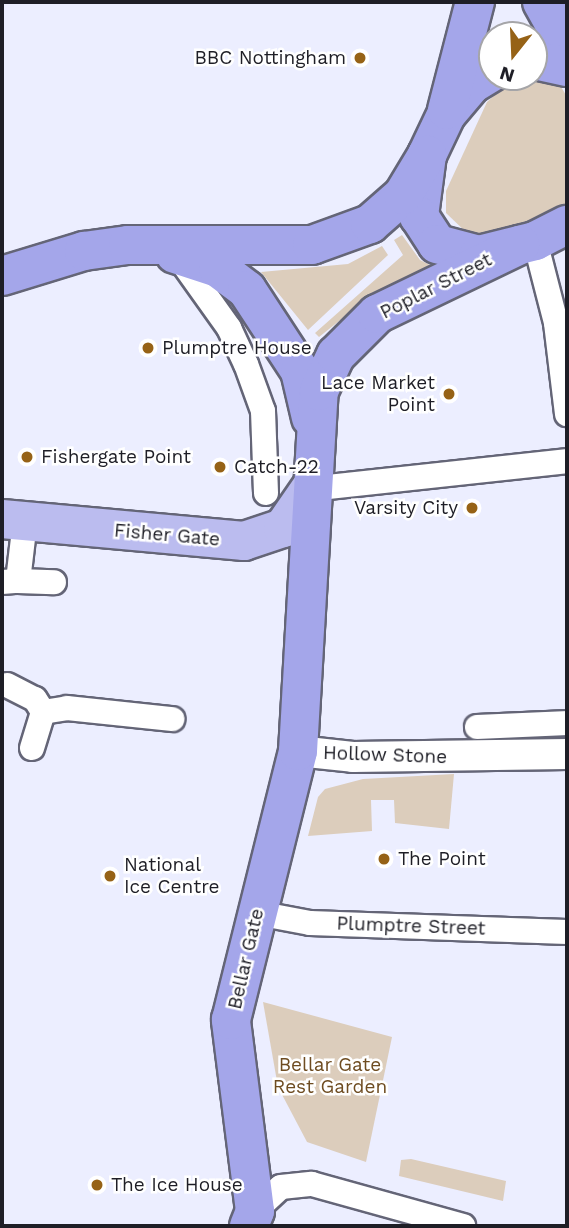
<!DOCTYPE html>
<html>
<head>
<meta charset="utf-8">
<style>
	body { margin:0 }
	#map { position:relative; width:569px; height:1228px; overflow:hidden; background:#eceeff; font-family:"Work Sans",sans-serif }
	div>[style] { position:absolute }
	.green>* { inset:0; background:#dccdbc }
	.roads { filter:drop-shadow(2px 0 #646577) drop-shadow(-2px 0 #646577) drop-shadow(0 2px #646577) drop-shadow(0 -2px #646577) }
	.minor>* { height:24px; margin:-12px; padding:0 12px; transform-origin:12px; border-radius:12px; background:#fff }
	.tertiary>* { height:30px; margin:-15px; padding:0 15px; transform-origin:15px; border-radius:15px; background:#fff }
	.primary>* { height:38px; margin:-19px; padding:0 19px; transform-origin:19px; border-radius:19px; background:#bbbcef }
	.trunk>* { height:38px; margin:-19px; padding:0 19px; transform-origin:19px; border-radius:19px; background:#a4a6ea }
	.dots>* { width:19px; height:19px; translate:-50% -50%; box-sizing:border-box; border:4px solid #fff; border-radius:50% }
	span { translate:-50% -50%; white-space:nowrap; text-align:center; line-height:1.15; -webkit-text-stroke:5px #fff; paint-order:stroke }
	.poi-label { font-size:19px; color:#1e1e26 }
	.right { translate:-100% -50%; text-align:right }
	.left { translate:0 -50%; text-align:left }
	.street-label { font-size:19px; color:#1e1e26 }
	.park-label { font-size:19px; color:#6e4c21 }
	.frame { position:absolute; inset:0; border:4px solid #1e1e26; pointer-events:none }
	.north { position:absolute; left:478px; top:21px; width:70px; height:70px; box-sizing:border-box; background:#fff; border:2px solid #a5a5a8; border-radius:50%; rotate:198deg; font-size:19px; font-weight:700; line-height:28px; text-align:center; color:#1e1e26 }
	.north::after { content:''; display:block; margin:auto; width:24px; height:32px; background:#966216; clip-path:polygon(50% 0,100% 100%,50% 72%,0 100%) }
</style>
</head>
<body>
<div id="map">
	<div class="green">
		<i style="clip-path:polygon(515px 77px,560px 85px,567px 97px,567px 206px,557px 216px,488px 236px,468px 234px,446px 213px,446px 191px,487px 102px)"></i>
		<i style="clip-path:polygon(402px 235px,420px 260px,440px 270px,368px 298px,319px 337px,315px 333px,403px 255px,394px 240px)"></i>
		<i style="clip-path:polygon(382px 246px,388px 255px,308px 330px,261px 272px,348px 264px)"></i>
		<i style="clip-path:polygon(454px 774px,449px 829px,395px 823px,394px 800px,371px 800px,372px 831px,308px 836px,318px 797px,325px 789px,363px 779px)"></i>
		<i style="clip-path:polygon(263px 1002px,392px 1037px,366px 1162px,307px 1142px,278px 1087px)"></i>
		<i style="clip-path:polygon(411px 1159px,506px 1181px,503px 1201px,399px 1176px,401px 1160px)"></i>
	</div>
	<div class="roads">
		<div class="minor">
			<i style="left:535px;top:241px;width:85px;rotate:75.6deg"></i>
			<i style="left:556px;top:323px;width:92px;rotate:83.1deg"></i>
			<i style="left:177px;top:255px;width:90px;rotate:54.5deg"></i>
			<i style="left:229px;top:328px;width:40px;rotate:65deg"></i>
			<i style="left:246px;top:364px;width:50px;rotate:70.1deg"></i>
			<i style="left:263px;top:411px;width:82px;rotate:87.9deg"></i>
			<i style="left:310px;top:489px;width:259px;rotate:-6.2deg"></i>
			<i style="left:18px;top:581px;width:36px;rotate:2deg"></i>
			<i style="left:2px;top:582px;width:16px;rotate:-4deg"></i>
			<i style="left:18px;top:581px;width:60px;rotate:-83.3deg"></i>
			<i style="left:7px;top:685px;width:31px;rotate:27deg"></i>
			<i style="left:35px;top:699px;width:15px;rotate:58deg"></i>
			<i style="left:477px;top:727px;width:90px;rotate:-2.5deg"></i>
			<i style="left:32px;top:748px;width:38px;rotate:-73deg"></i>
			<i style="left:43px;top:712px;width:24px;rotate:-9deg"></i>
			<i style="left:67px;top:708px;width:106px;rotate:6deg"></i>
			<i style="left:257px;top:913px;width:54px;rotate:10.7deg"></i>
			<i style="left:310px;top:923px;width:257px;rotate:2deg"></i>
			<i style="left:255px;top:1211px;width:35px;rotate:-43deg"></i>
			<i style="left:281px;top:1187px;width:31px;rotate:-6deg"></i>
			<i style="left:312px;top:1184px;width:157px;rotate:15.5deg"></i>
		</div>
		<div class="tertiary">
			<i style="left:298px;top:751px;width:55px;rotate:6.2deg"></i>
			<i style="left:353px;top:757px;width:214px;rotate:-0.8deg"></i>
		</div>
		<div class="primary">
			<i style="left:2px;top:519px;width:243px;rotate:5.2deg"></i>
			<i style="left:244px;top:541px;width:41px;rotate:-18.4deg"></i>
			<i style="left:283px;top:528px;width:47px;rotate:-55.3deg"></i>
		</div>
		<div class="trunk">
			<i style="left:542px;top:2px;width:51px;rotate:60.9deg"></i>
			<i style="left:534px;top:60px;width:34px;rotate:12deg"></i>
			<i style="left:492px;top:72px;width:23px;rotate:149deg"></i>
			<i style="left:472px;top:84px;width:40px;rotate:130deg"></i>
			<i style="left:446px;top:115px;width:44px;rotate:115.4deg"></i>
			<i style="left:427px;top:155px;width:62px;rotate:97.5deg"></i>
			<i style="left:419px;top:216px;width:33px;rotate:57deg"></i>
			<i style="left:437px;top:244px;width:43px;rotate:14.7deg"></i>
			<i style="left:479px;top:255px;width:58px;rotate:-14deg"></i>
			<i style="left:535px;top:241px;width:36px;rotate:-27deg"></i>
			<i style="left:447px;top:110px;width:112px;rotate:-75.5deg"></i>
			<i style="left:175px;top:254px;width:45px;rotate:18deg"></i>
			<i style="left:218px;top:268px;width:36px;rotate:37deg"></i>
			<i style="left:247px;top:290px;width:97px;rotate:56.8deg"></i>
			<i style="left:300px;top:371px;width:48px;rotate:76.8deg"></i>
			<i style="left:2px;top:276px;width:86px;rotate:-17deg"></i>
			<i style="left:84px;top:251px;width:44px;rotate:-7.8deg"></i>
			<i style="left:128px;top:245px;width:184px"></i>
			<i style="left:312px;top:245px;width:62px;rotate:-19.9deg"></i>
			<i style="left:370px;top:224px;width:44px;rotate:-41.3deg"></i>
			<i style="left:403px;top:195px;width:47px;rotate:-59deg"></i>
			<i style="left:249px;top:1226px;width:16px;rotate:-68deg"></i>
			<i style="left:255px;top:1211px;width:193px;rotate:-97.2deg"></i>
			<i style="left:231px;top:1020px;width:277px;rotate:-76deg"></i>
			<i style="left:298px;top:751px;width:361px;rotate:-86.7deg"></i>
			<i style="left:319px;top:391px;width:40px;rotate:-65deg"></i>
			<i style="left:336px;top:355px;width:58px;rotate:-45deg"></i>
			<i style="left:377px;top:314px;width:159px;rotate:-25.8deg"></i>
		</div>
	</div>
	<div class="dots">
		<i style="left:360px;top:58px;background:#966216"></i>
		<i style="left:148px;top:348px;background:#966216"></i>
		<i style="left:449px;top:394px;background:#966216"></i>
		<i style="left:27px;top:457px;background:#966216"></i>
		<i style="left:220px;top:467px;background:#966216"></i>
		<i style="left:472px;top:508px;background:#966216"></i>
		<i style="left:384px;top:859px;background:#966216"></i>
		<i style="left:110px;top:876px;background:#966216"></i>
		<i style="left:97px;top:1185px;background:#966216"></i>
	</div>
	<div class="poi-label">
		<span class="right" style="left:346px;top:58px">BBC Nottingham</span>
		<span class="left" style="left:162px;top:348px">Plumptre House</span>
		<span class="right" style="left:435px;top:394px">Lace Market<br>Point</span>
		<span class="left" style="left:41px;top:457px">Fishergate Point</span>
		<span class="left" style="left:234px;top:467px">Catch-22</span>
		<span class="right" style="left:458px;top:508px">Varsity City</span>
		<span class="left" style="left:398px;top:859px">The Point</span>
		<span class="left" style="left:124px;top:876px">National<br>Ice Centre</span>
		<span class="left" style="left:111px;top:1185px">The Ice House</span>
	</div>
	<div class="street-label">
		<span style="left:436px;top:286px;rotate:-27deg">Poplar Street</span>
		<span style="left:167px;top:535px;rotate:5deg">Fisher Gate</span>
		<span style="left:385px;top:755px;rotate:2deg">Hollow Stone</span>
		<span style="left:411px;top:926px;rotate:2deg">Plumptre Street</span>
		<span style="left:246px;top:959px;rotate:-77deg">Bellar Gate</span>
	</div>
	<div class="park-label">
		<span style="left:330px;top:1076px">Bellar Gate<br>Rest Garden</span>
	</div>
	<div class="frame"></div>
	<div class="north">N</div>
</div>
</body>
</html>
